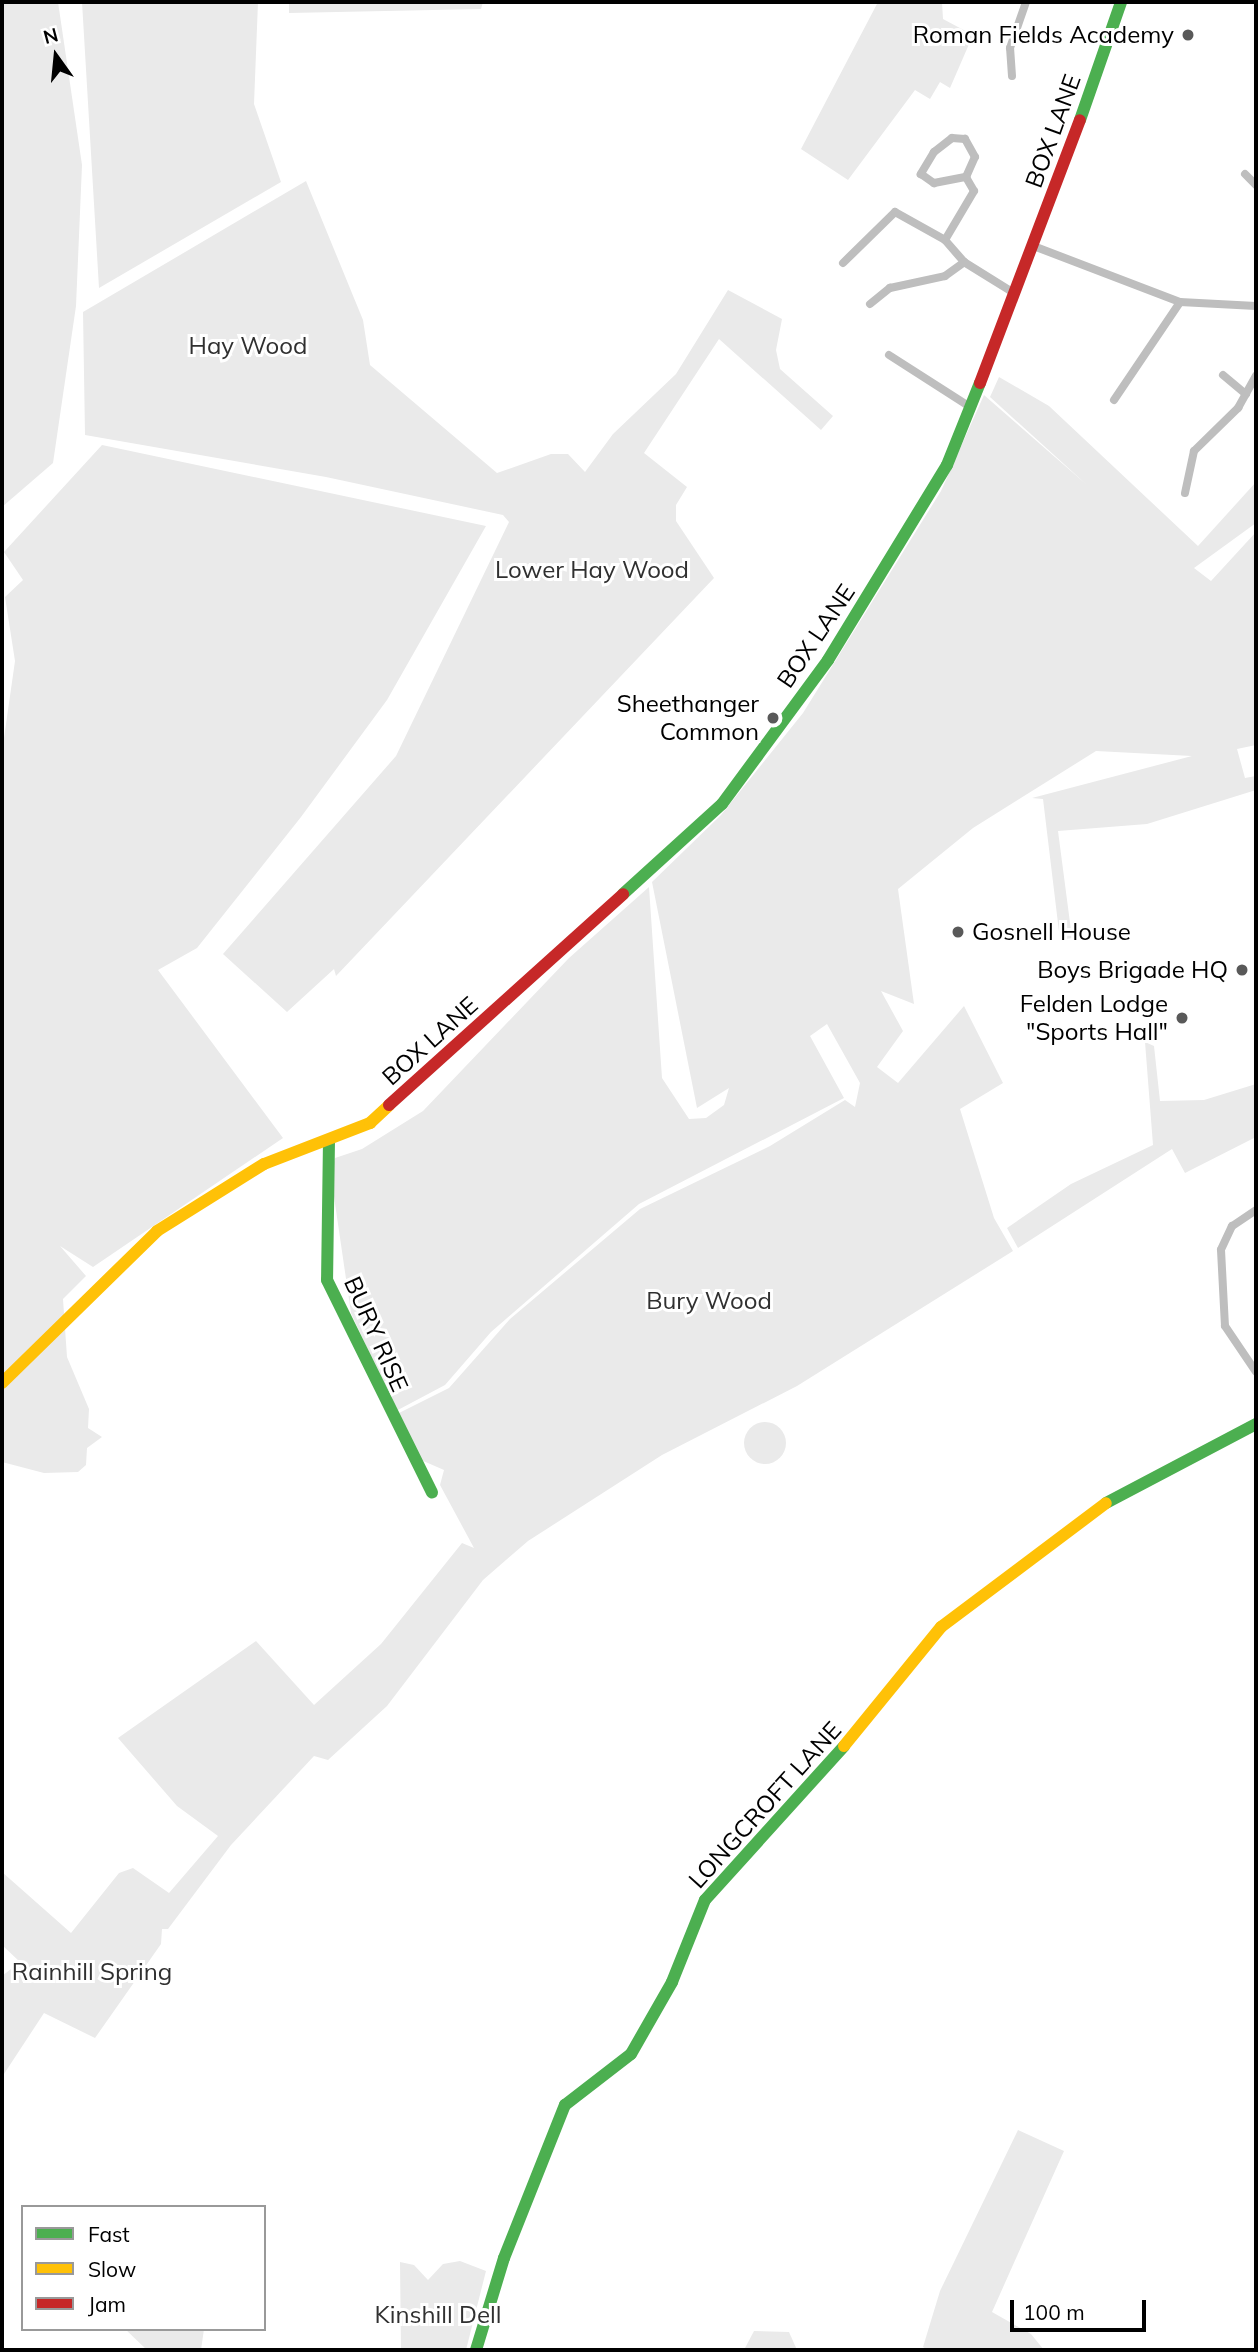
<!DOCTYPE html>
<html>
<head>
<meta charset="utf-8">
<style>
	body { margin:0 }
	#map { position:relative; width:1258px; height:2352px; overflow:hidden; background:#fff; font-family:Mulish,sans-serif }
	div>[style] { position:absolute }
	.green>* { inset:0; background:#eaeaea }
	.round { border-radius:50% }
	.street>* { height:8px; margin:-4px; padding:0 4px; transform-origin:4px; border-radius:4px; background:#bebebe }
	.fast>* { height:12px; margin:-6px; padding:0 6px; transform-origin:6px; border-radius:6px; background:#4caf50 }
	.slow>* { height:12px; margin:-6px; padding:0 6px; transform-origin:6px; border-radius:6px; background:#ffc107 }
	.jam>* { height:12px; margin:-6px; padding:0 6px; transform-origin:6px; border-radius:6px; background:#c62828 }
	.dots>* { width:19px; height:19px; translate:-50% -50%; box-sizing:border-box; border:4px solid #fff; border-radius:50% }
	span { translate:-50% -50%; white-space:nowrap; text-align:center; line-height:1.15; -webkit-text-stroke:6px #fff; paint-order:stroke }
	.poi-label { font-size:24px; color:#000 }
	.right { translate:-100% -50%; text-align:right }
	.left { translate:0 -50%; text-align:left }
	.street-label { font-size:24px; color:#000 }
	.park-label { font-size:24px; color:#303030 }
	.frame { position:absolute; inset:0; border:4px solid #000; pointer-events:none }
	.legend { position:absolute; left:21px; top:2205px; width:245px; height:126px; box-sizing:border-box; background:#fff; border:2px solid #999; margin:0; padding:9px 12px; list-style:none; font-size:21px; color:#000 }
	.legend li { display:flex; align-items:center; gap:14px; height:35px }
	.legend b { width:35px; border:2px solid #999 }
	.north { position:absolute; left:21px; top:21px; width:70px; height:70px; -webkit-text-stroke:5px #fff; paint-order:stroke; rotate:345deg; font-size:19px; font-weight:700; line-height:28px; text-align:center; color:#000 }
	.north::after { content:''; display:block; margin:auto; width:24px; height:32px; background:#000; clip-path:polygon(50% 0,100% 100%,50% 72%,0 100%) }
	.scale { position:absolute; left:1010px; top:2300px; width:136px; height:32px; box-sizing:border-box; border:4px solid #000; border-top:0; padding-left:9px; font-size:21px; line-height:24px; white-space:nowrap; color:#000; -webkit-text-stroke:5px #fff; paint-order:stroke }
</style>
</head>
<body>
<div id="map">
	<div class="green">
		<i style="clip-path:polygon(2px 2px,58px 2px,82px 165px,76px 306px,53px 463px,2px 507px)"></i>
		<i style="clip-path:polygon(82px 2px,258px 2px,254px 104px,281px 182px,99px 288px)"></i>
		<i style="clip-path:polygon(289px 2px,483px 2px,481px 9px,289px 13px)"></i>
		<i style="clip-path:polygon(878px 2px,942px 2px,943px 19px,973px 35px,950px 88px,940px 82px,930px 99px,915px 90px,848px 180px,801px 149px)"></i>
		<i style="clip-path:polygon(306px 181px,363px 320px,370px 365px,497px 473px,551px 454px,568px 454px,585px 472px,613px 434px,676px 374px,728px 290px,782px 319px,776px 350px,780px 369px,833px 416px,821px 430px,719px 339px,644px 453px,687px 487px,676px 505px,676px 521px,714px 578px,336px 976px,334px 969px,287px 1012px,223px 954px,396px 756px,509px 522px,503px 515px,326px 477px,85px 435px,83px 312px)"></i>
		<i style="clip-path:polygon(999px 377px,1049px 406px,1198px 546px,1256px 482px,1256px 523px,1194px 568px,1211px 581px,1256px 532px,1256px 745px,1237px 749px,1245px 778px,1256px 776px,1256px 790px,1147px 824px,1058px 831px,1072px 938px,1060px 940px,1043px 799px,1032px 798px,1192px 756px,1096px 751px,973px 828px,898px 889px,914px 1004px,881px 991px,903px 1031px,877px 1067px,898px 1083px,964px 1006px,1003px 1083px,960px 1109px,994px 1218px,1013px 1251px,797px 1386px,662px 1455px,528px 1541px,483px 1580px,387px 1706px,328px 1760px,314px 1756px,231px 1845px,168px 1929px,162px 1929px,161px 1944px,95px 2038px,44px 2013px,2px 2077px,2px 1976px,20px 1962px,2px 1945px,2px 1872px,71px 1933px,119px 1873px,133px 1868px,169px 1893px,218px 1836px,177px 1806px,118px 1738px,256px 1641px,314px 1705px,381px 1644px,462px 1543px,474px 1548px,440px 1485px,444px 1470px,421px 1460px,397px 1414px,449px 1388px,510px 1319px,640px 1209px,770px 1146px,845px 1100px,855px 1107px,860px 1083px,827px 1024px,810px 1036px,844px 1098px,639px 1204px,491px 1332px,445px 1385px,396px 1411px,351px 1313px,331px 1176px,335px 1158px,362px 1149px,423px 1111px,569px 958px,649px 887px,662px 1078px,689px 1119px,706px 1118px,724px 1105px,729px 1088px,697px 1108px,652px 882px,721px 815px,803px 713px,941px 491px,984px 395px,1087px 485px,990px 397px)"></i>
		<i style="clip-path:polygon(102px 445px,486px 526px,387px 700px,301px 817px,197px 948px,158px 970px,283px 1138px,93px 1267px,60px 1246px,86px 1276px,63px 1299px,67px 1357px,89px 1409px,88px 1428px,102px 1437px,87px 1448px,86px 1465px,78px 1472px,44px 1473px,2px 1462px,2px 752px,15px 661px,5px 597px,23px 580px,4px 552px)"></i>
		<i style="clip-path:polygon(1145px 1042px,1154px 1046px,1160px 1101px,1204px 1100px,1256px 1084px,1256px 1137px,1185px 1173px,1172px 1149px,1018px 1248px,1007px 1228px,1071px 1184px,1153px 1145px)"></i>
		<i class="round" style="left:744px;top:1422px;width:42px;height:42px"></i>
		<i style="clip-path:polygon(1018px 2130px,1064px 2151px,992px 2312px,1031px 2334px,1044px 2350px,928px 2350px,923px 2347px,940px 2291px)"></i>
		<i style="clip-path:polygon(460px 2261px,486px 2271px,466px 2350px,401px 2350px,400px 2262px,414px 2265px,428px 2280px,443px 2264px)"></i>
		<i style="clip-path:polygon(125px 2329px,204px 2329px,201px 2350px,147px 2350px)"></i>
		<i style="clip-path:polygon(754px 2331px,789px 2332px,797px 2350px,744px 2350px)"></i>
	</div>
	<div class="street">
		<i style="left:1012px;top:76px;width:28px;rotate:-94deg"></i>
		<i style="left:1010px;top:48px;width:49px;rotate:-70.8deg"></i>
		<i style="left:1245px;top:174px;width:16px;rotate:45deg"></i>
		<i style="left:945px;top:240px;width:57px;rotate:-59.4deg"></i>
		<i style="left:974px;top:191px;width:16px;rotate:-120deg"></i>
		<i style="left:966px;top:177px;width:22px;rotate:-66deg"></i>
		<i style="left:975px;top:157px;width:21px;rotate:-119deg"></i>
		<i style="left:965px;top:139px;width:13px;rotate:-176deg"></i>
		<i style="left:952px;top:138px;width:23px;rotate:142deg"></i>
		<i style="left:934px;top:152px;width:26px;rotate:121deg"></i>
		<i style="left:921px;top:174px;width:16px;rotate:35deg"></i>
		<i style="left:934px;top:183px;width:33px;rotate:-11deg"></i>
		<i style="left:1036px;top:247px;width:154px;rotate:20.9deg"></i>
		<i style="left:1180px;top:302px;width:76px;rotate:3deg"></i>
		<i style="left:843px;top:263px;width:73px;rotate:-44.4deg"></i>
		<i style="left:895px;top:212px;width:57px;rotate:29.2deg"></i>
		<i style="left:945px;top:240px;width:29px;rotate:49deg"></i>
		<i style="left:964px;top:262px;width:59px;rotate:31.8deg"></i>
		<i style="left:870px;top:304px;width:26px;rotate:-39deg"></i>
		<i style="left:890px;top:288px;width:56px;rotate:-12.3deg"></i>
		<i style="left:945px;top:276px;width:24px;rotate:-36deg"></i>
		<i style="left:889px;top:355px;width:98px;rotate:32.6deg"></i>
		<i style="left:1223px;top:375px;width:30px;rotate:40deg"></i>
		<i style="left:1114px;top:400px;width:118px;rotate:-56deg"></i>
		<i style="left:1185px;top:493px;width:43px;rotate:-77.9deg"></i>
		<i style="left:1194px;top:451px;width:62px;rotate:-44.3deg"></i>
		<i style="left:1238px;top:408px;width:37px;rotate:-61deg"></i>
		<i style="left:1256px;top:1210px;width:29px;rotate:146deg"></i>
		<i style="left:1232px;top:1226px;width:26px;rotate:115deg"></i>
		<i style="left:1221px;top:1250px;width:76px;rotate:87deg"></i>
		<i style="left:1225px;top:1326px;width:55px;rotate:56deg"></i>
	</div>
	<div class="fast">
		<i style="left:1080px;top:120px;width:125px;rotate:-70.8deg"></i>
		<i style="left:623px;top:894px;width:134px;rotate:-42.3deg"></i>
		<i style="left:722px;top:804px;width:179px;rotate:-53.6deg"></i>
		<i style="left:828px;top:660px;width:228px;rotate:-58.6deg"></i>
		<i style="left:947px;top:465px;width:88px;rotate:-68.1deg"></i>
		<i style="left:329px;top:1140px;width:140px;rotate:90.8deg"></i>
		<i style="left:327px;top:1280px;width:237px;rotate:63.7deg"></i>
		<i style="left:1106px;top:1503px;width:170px;rotate:-27.8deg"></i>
		<i style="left:476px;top:2350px;width:96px;rotate:-73.1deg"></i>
		<i style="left:504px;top:2258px;width:165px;rotate:-68.3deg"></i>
		<i style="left:565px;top:2105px;width:83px;rotate:-37.7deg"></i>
		<i style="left:631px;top:2054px;width:83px;rotate:-60.3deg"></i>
		<i style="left:672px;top:1982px;width:88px;rotate:-68.1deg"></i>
		<i style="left:705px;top:1900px;width:207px;rotate:-47.9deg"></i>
	</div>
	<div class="slow">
		<i style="left:2px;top:1383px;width:217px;rotate:-44.4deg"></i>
		<i style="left:157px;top:1231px;width:126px;rotate:-32.1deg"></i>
		<i style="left:264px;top:1164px;width:114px;rotate:-21.1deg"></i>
		<i style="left:370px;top:1123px;width:26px;rotate:-43deg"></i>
		<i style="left:844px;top:1746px;width:154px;rotate:-50.8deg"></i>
		<i style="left:941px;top:1627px;width:206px;rotate:-36.9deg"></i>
	</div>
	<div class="jam">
		<i style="left:980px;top:383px;width:281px;rotate:-69.2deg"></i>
		<i style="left:389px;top:1105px;width:315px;rotate:-42deg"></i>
	</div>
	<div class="dots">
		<i style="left:1188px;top:35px;background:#595959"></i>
		<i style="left:773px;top:718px;background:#595959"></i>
		<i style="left:958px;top:932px;background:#595959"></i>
		<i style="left:1242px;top:970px;background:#595959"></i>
		<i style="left:1182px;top:1018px;background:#595959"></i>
	</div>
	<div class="poi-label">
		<span class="right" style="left:1174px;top:35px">Roman Fields Academy</span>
		<span class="right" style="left:759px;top:718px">Sheethanger<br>Common</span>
		<span class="left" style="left:972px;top:932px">Gosnell House</span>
		<span class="right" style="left:1228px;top:970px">Boys Brigade HQ</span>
		<span class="right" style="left:1168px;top:1018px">Felden Lodge<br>"Sports Hall"</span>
	</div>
	<div class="street-label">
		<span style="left:1053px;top:131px;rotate:-70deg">BOX LANE</span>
		<span style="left:816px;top:636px;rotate:-56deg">BOX LANE</span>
		<span style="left:430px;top:1041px;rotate:-42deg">BOX LANE</span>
		<span style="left:376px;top:1334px;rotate:66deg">BURY RISE</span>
		<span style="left:765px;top:1805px;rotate:-48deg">LONGCROFT LANE</span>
	</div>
	<div class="park-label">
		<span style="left:248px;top:346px">Hay Wood</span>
		<span style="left:592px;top:570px">Lower Hay Wood</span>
		<span style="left:709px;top:1301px">Bury Wood</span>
		<span style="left:92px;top:1972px">Rainhill Spring</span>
		<span style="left:438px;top:2315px">Kinshill Dell</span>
	</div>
	<div class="frame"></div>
	<ul class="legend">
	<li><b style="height:9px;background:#4caf50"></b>Fast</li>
	<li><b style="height:9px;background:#ffc107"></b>Slow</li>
	<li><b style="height:9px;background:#c62828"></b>Jam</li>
	</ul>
	<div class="north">N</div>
	<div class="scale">100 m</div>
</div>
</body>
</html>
